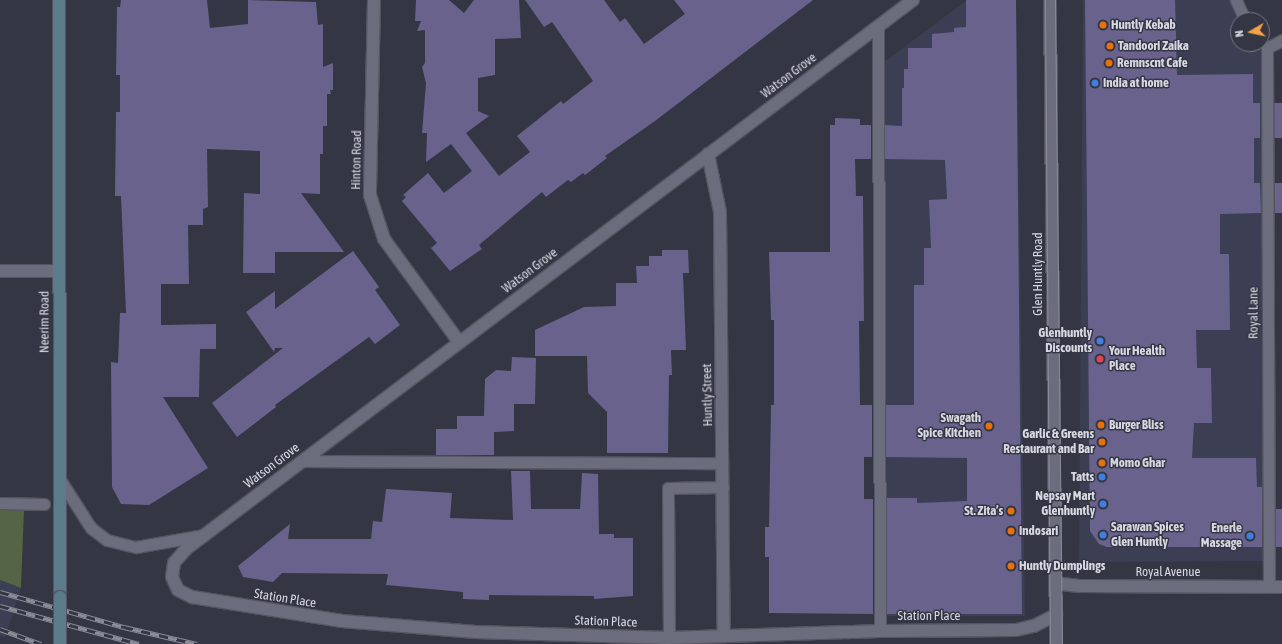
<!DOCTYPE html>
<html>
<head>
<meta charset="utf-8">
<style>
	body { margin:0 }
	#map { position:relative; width:1282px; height:644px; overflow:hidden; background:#343644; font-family:"Asap Condensed",sans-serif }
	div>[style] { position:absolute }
	.built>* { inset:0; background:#3c3f53 }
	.green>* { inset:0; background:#546444 }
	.building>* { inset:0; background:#68628c }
	.roads { filter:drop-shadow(1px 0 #545561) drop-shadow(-1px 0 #545561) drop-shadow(0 1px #545561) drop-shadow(0 -1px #545561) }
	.service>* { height:11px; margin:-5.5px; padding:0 5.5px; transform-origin:5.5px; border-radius:5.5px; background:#6b6d7d }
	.minor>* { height:12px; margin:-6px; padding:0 6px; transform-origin:6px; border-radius:6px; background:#6b6d7d }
	.tertiary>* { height:12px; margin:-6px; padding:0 6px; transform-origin:6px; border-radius:6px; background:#6b6d7d }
	.secondary>* { height:12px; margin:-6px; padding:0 6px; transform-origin:6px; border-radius:6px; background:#5a7b89 }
	.tram>* { height:1px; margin:-0.5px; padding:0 0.5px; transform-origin:0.5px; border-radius:0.5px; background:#8a8c97 }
	.rail>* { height:4.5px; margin-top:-2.25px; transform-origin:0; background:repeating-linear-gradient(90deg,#343644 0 9px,#8a8c97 0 18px); box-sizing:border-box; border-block:1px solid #8a8c97 }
	.bridges { filter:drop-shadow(1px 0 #545561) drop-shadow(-1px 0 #545561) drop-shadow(0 1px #545561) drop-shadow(0 -1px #545561) }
	.secondary-bridge>* { height:12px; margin:-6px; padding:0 6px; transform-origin:6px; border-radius:6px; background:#5a7b89 }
	.dots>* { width:11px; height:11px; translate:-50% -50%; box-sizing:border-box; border:2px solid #343644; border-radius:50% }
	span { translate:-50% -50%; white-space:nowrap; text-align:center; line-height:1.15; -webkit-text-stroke:3px #343644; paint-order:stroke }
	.poi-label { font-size:13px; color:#d7d8e1; font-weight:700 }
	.left { translate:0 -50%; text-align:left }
	.right { translate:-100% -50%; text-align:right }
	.street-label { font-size:13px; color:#d7d8e1 }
	.north { position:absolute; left:1230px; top:12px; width:40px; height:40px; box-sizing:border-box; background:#343644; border:1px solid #757783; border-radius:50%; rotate:261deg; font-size:11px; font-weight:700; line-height:16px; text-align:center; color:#d7d8e1 }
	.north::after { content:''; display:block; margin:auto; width:14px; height:18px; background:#f5a246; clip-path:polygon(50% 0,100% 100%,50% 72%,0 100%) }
</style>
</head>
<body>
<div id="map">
	<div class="built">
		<i style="clip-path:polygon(967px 0,1016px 0,1025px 616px,887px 616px,883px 63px)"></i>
		<i style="clip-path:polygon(1083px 0,1240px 0,1249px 20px,1238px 20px,1238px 44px,1260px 44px,1264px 52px,1266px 561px,1079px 562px)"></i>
		<i style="clip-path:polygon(0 580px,21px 588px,5px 638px,0 636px)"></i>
	</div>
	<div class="green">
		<i style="clip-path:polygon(0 509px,24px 509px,21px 588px,0 580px)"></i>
	</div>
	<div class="building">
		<i style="clip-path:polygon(121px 0,207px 0,210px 28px,248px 24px,248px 0,316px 2px,318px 25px,323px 24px,323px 67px,333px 63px,333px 90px,330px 90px,331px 94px,327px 94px,327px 126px,323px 126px,323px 154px,320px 154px,320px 194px,301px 193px,344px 252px,275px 252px,275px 273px,243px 273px,244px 193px,260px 194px,260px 151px,207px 149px,208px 207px,203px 209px,203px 225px,188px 225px,189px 284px,161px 284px,161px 325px,216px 324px,216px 349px,200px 349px,199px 397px,163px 397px,208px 468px,149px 505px,121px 504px,112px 487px,111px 362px,118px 363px,120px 313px,126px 313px,121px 196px,115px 196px,116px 112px,120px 112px,120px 75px,116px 75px,117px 7px,120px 7px)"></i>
		<i style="clip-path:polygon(416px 0,449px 0,464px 13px,474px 0,519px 0,521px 38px,495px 39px,495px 75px,478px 78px,478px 111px,489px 116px,466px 133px,499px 176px,530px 152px,517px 136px,561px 101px,563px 104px,593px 81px,552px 22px,544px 27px,525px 0,604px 0,620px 22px,625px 18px,644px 44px,685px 14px,674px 0,813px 0,655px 121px,605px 156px,607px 158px,585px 175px,583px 173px,571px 182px,568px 180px,546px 197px,542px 192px,479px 245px,482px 249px,450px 271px,431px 248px,437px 243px,402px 201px,406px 197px,403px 195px,428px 173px,444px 193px,472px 171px,451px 144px,426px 162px,427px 133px,422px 133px,426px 83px,422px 67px,425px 63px,425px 30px,417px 31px,421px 21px,415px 21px)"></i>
		<i style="clip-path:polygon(966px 0,1016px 0,1022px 614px,887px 614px,887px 498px,917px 498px,917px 503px,967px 501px,967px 458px,886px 457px,886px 405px,914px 405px,914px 285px,924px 285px,924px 248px,931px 248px,929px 200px,947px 199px,945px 160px,885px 159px,885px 125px,902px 126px,902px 88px,904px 88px,904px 69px,908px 69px,908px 48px,932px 48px,932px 34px,954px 32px,954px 28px,966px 27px)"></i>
		<i style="clip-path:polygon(1085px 0,1175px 0,1177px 75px,1253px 74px,1253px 103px,1260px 103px,1260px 138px,1254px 138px,1254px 183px,1260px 183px,1261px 213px,1220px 214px,1220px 254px,1229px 254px,1230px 330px,1196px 330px,1197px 368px,1211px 368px,1212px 423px,1194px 423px,1192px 458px,1256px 458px,1257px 487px,1262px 487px,1262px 547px,1107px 547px,1099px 544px,1090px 531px)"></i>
		<i style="clip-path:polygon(1274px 103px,1282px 103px,1282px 138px,1274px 138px)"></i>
		<i style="clip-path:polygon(835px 118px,860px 119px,860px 125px,871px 125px,871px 159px,855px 159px,856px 196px,863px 196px,864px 321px,859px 321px,860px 405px,872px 405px,872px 457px,864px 457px,864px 499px,873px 499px,873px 614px,769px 613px,769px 557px,765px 557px,765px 527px,769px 527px,771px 405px,774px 405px,774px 320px,771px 320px,769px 252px,830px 252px,830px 125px,835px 125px)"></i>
		<i style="clip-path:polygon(1274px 183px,1282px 183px,1282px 213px,1275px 213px)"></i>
		<i style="clip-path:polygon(662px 250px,688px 250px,689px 273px,683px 273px,686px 350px,671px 350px,672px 375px,669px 375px,668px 453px,607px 453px,607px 412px,588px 393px,587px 356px,535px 356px,535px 330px,584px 307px,616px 306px,616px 283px,637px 283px,636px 266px,649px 266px,649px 256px,662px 256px)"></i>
		<i style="clip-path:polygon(353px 251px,379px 287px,375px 290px,400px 325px,375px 344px,369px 337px,275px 405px,276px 407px,237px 437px,212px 403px,283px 348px,275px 348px,274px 352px,246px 312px,275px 291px,275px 309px)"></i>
		<i style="clip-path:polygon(512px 357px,536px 358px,535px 404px,514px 404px,514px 431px,494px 432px,494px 455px,436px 455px,436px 429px,457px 429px,457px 416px,484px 416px,485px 379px,496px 370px,511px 371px)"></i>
		<i style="clip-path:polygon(511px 471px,530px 471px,531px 509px,580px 509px,582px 473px,598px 474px,599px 534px,614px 534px,614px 538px,633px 538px,633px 596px,594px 599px,594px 596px,489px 595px,489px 600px,463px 599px,463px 592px,386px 585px,388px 574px,282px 573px,273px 582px,243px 577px,238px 566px,290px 524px,288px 539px,371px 539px,373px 521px,382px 522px,386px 489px,452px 493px,450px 518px,513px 520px)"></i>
		<i style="clip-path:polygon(1276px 509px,1282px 509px,1282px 547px,1276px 547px)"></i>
	</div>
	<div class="roads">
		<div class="service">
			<i style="left:1236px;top:0;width:22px;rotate:66deg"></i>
			<i style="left:878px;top:27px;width:604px;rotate:89.81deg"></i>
			<i style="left:1267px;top:48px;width:539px;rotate:89.79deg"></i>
			<i style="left:1267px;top:48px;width:17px;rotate:-28deg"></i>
			<i style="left:302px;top:461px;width:420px;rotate:0.3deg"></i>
			<i style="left:59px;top:478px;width:59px;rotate:57.4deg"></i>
			<i style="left:91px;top:528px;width:20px;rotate:37deg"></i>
			<i style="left:107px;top:540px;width:30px;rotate:14deg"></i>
			<i style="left:136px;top:547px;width:69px;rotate:-10deg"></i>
			<i style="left:0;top:503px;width:44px;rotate:1.3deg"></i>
			<i style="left:669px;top:638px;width:150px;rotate:-90.4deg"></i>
			<i style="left:668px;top:488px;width:55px;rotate:-1deg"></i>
		</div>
		<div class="minor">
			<i style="left:374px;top:0;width:195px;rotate:91.2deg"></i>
			<i style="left:370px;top:195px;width:46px;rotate:72.3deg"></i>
			<i style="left:384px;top:239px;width:127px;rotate:53.9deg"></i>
			<i style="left:913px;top:0;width:911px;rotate:142.94deg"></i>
			<i style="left:186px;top:549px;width:18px;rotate:131deg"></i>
			<i style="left:174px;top:563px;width:14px;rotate:98deg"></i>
			<i style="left:172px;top:577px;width:14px;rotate:65deg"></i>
			<i style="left:178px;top:590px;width:16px;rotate:27deg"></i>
			<i style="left:192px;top:597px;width:152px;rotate:9.1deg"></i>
			<i style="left:342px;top:621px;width:134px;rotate:4.7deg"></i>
			<i style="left:476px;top:632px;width:193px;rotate:1.8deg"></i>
			<i style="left:669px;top:638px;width:211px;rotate:-1.9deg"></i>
			<i style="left:880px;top:631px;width:136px;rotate:-0.4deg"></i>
			<i style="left:1016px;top:630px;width:18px;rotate:-13deg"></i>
			<i style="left:1034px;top:626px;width:25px;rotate:-27deg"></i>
			<i style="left:708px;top:154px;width:59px;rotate:78.3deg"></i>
			<i style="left:720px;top:212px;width:424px;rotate:89.5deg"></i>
			<i style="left:0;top:271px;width:59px"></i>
		</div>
		<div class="tertiary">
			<i style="left:1050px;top:0;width:644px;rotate:89.47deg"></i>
			<i style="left:1055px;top:583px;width:24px;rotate:7deg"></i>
			<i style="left:1079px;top:586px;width:203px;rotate:0.3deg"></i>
		</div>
		<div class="secondary">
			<i style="left:59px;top:0;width:597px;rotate:89.9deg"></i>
		</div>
	</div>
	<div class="tram">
		<i style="left:1045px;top:0;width:644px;rotate:89.56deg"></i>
		<i style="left:1055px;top:0;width:644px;rotate:89.38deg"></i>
	</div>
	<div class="rail">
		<i style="left:0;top:592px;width:129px;rotate:15.8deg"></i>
		<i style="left:124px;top:627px;width:75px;rotate:13.1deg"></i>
		<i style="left:0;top:606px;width:144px;rotate:15.3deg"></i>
		<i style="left:0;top:629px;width:44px;rotate:20.1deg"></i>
	</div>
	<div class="bridges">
		<div class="secondary-bridge">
			<i style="left:60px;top:644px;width:47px;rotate:-90deg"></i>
		</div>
	</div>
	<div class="dots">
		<i style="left:1103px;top:25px;background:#e8710a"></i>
		<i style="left:1110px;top:46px;background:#e8710a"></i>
		<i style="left:1109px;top:63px;background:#e8710a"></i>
		<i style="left:1095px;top:83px;background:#3f7fe0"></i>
		<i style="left:1100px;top:341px;background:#3f7fe0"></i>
		<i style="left:1100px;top:359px;background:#e0444e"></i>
		<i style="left:1101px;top:425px;background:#e8710a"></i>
		<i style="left:989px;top:426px;background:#e8710a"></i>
		<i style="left:1102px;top:442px;background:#e8710a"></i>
		<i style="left:1102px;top:463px;background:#e8710a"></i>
		<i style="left:1102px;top:477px;background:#3f7fe0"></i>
		<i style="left:1103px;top:504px;background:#3f7fe0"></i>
		<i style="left:1011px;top:511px;background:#e8710a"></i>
		<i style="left:1011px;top:531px;background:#e8710a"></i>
		<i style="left:1103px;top:535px;background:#3f7fe0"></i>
		<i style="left:1250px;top:536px;background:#3f7fe0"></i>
		<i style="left:1011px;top:566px;background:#e8710a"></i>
	</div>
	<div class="poi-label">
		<span class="left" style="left:1111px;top:25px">Huntly Kebab</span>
		<span class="left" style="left:1118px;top:46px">Tandoori Zaika</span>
		<span class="left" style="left:1117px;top:63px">Remnscnt Cafe</span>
		<span class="left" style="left:1103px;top:83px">India at home</span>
		<span class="right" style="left:1092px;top:341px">Glenhuntly<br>Discounts</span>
		<span class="left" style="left:1109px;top:359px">Your Health<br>Place</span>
		<span class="right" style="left:981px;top:426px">Swagath<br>Spice Kitchen</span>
		<span class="left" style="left:1109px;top:425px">Burger Bliss</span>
		<span class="right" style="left:1094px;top:442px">Garlic &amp; Greens<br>Restaurant and Bar</span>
		<span class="left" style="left:1110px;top:463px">Momo Ghar</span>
		<span class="right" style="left:1094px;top:477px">Tatts</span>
		<span class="right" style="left:1095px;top:504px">Nepsay Mart<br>Glenhuntly</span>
		<span class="right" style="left:1003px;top:511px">St. Zita’s</span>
		<span class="left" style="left:1111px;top:535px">Sarawan Spices<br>Glen Huntly</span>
		<span class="right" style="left:1242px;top:536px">Enerle<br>Massage</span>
		<span class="left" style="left:1019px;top:531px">Indosari</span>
		<span class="left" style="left:1019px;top:566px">Huntly Dumplings</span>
	</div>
	<div class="street-label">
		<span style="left:789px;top:76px;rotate:-37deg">Watson Grove</span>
		<span style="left:357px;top:160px;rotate:-89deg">Hinton Road</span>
		<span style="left:530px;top:271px;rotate:-37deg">Watson Grove</span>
		<span style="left:1038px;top:274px;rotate:-90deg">Glen Huntly Road</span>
		<span style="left:1254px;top:313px;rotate:-90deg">Royal Lane</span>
		<span style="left:45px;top:322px;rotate:-90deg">Neerim Road</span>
		<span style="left:708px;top:395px;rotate:-91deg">Huntly Street</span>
		<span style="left:272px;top:466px;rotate:-37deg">Watson Grove</span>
		<span style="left:1168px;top:572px">Royal Avenue</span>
		<span style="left:285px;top:599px;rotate:9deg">Station Place</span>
		<span style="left:929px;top:616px">Station Place</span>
		<span style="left:606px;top:622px;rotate:2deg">Station Place</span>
	</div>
	<div class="north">N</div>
</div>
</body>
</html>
